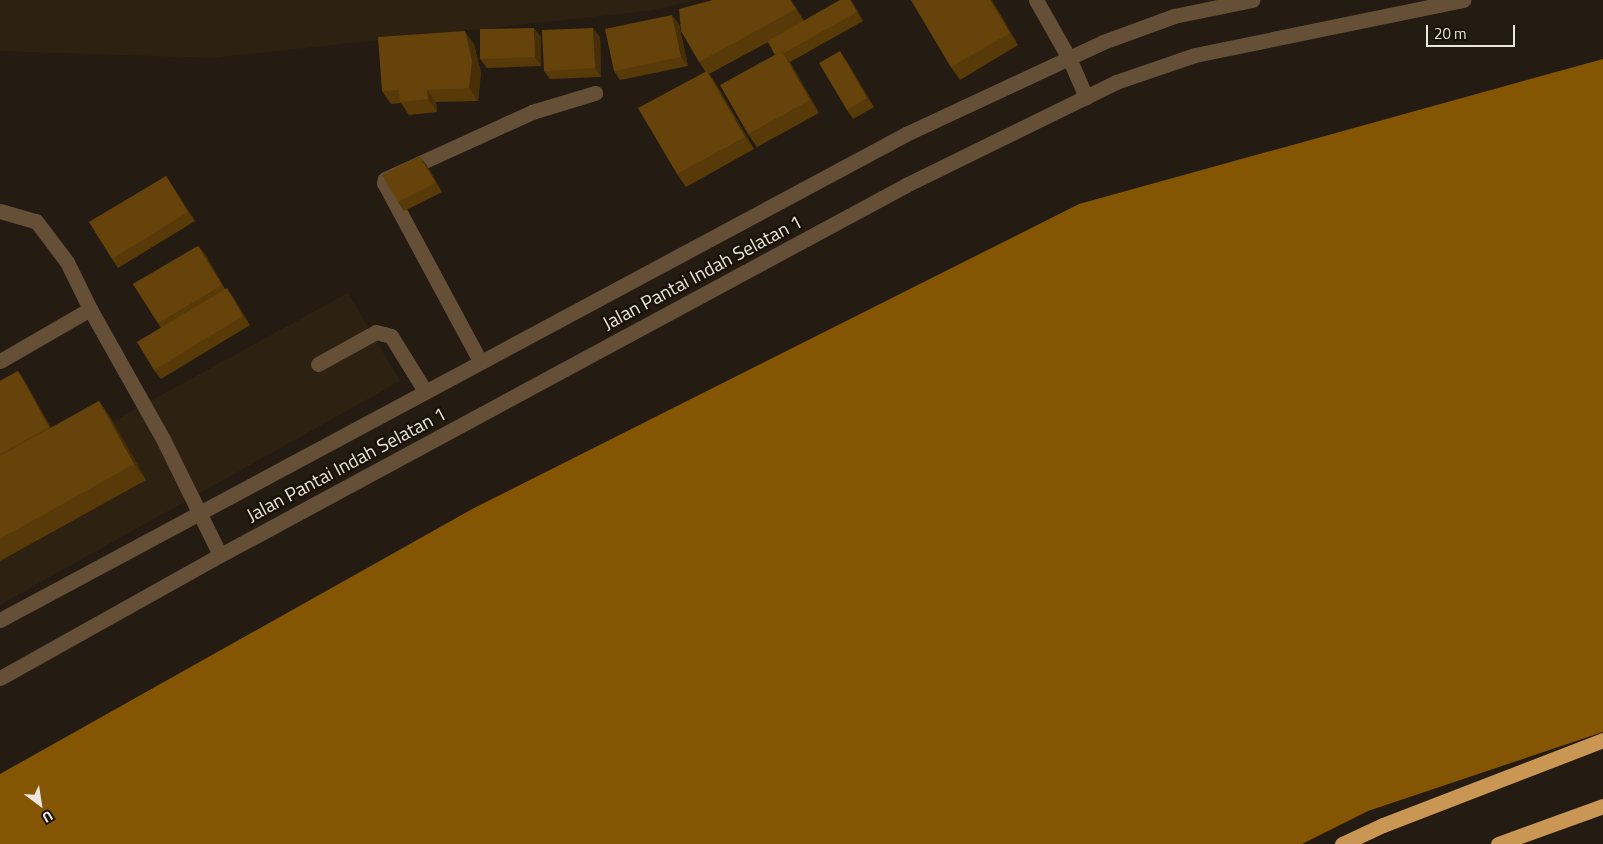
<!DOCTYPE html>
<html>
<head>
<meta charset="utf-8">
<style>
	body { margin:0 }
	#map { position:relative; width:1603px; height:844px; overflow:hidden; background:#241c12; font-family:"Titillium Web",sans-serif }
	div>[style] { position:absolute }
	.built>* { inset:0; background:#2d2112 }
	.water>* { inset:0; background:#845502 }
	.minor>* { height:15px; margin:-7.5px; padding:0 7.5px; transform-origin:7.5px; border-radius:7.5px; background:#655037 }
	.highway>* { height:15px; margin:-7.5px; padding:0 7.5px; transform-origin:7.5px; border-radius:7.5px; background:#c99653 }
	.wall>* { inset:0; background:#583a09 }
	.shaded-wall>* { inset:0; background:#472f07 }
	.building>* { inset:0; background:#66430a }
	span { translate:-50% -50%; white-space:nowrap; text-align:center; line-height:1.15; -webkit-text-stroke:5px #1b1309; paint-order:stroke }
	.street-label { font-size:19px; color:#ece6e0 }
	.north { position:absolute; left:15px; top:779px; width:50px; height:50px; -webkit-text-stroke:4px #1b1309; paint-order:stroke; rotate:149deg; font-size:14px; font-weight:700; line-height:20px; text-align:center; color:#ece6e0 }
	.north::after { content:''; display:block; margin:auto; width:18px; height:22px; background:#ece6e0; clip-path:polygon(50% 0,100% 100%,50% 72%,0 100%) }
	.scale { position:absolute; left:1426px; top:25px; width:89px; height:22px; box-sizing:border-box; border:2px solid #ece6e0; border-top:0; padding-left:6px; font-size:15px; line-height:18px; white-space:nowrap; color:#ece6e0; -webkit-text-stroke:4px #1b1309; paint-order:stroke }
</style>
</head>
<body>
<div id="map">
	<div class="built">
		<i style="clip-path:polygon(0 0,696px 0,648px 11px,212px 58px,0 51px)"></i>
		<i style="clip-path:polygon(348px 293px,400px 381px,0 605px,0 483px)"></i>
	</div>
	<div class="water">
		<i style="clip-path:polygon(1603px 59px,1603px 732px,1368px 811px,1302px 844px,0 844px,0 774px,474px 508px,1079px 204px)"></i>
	</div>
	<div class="minor">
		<i style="left:1036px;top:0;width:67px;rotate:60.4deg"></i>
		<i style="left:1069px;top:58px;width:43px;rotate:66.4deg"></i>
		<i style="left:0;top:211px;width:37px;rotate:16deg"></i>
		<i style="left:36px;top:221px;width:51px;rotate:52.9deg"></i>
		<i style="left:67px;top:262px;width:52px;rotate:63.9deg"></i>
		<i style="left:90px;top:309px;width:149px;rotate:60.7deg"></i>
		<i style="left:163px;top:439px;width:129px;rotate:63.8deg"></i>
		<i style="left:0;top:361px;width:104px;rotate:-30deg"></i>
		<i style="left:480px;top:361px;width:202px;rotate:-118.3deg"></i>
		<i style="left:384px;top:183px;width:4px;rotate:-76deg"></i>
		<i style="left:385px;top:179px;width:162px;rotate:-24.5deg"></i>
		<i style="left:532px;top:112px;width:66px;rotate:-16.8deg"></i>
		<i style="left:318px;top:364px;width:66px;rotate:-28.9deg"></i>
		<i style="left:376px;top:332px;width:8px;rotate:14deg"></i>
		<i style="left:384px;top:334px;width:7px;rotate:16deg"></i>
		<i style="left:391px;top:336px;width:65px;rotate:58.3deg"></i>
		<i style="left:0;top:620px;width:1028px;rotate:-28.21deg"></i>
		<i style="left:906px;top:134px;width:217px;rotate:-25deg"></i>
		<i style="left:1103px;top:42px;width:76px;rotate:-20.1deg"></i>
		<i style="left:1174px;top:16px;width:80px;rotate:-11.6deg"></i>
		<i style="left:0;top:678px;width:244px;rotate:-29.2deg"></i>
		<i style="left:213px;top:559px;width:787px;rotate:-28.35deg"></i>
		<i style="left:906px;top:185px;width:234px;rotate:-26.1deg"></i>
		<i style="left:1116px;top:82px;width:83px;rotate:-18.9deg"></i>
		<i style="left:1195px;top:55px;width:274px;rotate:-11.6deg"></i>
	</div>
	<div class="highway">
		<i style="left:1342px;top:844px;width:45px;rotate:-24.9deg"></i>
		<i style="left:1383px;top:825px;width:236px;rotate:-21.1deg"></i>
		<i style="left:1498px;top:844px;width:112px;rotate:-19.9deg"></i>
	</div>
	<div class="wall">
		<i style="clip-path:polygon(791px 0,804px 21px,840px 0,851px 0,863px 21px,790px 62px,819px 113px,757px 147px,748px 134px,775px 55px,768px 42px,709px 74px,716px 84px,754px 149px,686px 187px,677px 174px,706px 72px,699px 62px)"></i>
		<i style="clip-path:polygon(911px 0,992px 0,1018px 45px,960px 80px,951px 67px)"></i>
		<i style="clip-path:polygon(679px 24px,688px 66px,620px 80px,614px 71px)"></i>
		<i style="clip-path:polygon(541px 37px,541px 66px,487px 68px,480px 59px)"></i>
		<i style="clip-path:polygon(600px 37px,601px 77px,550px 79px,544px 71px)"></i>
		<i style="clip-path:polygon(474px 44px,481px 73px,478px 101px,436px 102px,437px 112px,409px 115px,401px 103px,391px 104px,382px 91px)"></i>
		<i style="clip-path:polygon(846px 60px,874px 107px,853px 119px,847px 110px)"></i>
		<i style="clip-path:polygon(426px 164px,442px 192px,404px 211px,398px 202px)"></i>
		<i style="clip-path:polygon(166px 176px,195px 221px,118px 268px,112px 259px)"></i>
		<i style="clip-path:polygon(198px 246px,205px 254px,225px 289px,233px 297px,250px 325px,161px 379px,154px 370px,161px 328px,133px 284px)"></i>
		<i style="clip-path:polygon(18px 371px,24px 380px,51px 428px,99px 401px,110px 417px,146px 480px,0 561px,0 381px)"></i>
	</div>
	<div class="shaded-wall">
		<i style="clip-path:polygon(790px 0,791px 0,805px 22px,796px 9px)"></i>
		<i style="clip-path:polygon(850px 0,854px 4px,863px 21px,857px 12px)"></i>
		<i style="clip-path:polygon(990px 0,992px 0,1018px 45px,1010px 33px)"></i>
		<i style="clip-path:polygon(672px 15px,679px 24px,688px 66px,681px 57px)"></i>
		<i style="clip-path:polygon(534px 28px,541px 37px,541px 66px,535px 57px)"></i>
		<i style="clip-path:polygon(593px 28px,600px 37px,601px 77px,595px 68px)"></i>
		<i style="clip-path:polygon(465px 31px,474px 44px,481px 73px,478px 101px,469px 88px)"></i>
		<i style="clip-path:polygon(782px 51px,791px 64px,819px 113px,810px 100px)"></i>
		<i style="clip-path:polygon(840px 51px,846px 60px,874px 107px,867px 98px)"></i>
		<i style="clip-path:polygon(707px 71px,716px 84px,754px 149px,745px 137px)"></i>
		<i style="clip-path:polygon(427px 90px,436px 102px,437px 112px,428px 99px)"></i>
		<i style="clip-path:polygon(419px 156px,426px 164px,442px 192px,436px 183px)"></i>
		<i style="clip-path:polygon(166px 176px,172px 185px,195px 221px,188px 212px)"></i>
		<i style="clip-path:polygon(198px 246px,205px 254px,228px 294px,222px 285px)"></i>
		<i style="clip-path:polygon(227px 288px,233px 297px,250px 325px,243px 316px)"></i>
		<i style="clip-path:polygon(18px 371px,24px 380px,55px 436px,49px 427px)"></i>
		<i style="clip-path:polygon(99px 401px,110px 417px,146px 480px,134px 464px)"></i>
	</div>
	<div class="building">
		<i style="clip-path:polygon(713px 0,790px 0,796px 9px,699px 62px,681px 31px,679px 9px)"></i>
		<i style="clip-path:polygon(840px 0,850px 0,857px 12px,784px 53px,782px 51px,775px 55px,768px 41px)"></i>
		<i style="clip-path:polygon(911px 0,990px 0,1010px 33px,951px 67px)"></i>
		<i style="clip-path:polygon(672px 15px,681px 57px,614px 71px,605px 29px)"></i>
		<i style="clip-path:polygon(534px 28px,535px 57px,480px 59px,480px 29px)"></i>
		<i style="clip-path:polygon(593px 28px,595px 68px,544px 71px,542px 30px)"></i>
		<i style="clip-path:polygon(465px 31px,472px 61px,469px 88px,427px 90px,428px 99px,400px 102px,399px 90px,382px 91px,378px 37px)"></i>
		<i style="clip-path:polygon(782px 51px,810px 100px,748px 134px,720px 85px)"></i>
		<i style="clip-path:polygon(840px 51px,867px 98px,847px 110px,819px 63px)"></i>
		<i style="clip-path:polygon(707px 71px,745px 137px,677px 174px,638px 108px)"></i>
		<i style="clip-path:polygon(419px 156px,436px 183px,398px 202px,382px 175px)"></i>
		<i style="clip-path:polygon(166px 176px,188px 212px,112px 259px,89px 222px)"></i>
		<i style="clip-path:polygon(198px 246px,222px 285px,158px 323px,133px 284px)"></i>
		<i style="clip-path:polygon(227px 288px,243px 316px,154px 370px,137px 342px)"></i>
		<i style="clip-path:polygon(18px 371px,49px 427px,0 454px,0 381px)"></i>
		<i style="clip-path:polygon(99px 401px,134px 464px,0 539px,0 456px)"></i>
	</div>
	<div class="street-label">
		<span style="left:702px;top:272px;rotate:-28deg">Jalan Pantai Indah Selatan 1</span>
		<span style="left:346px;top:464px;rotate:-28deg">Jalan Pantai Indah Selatan 1</span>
	</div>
	<div class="north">U</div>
	<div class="scale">20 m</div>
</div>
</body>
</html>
